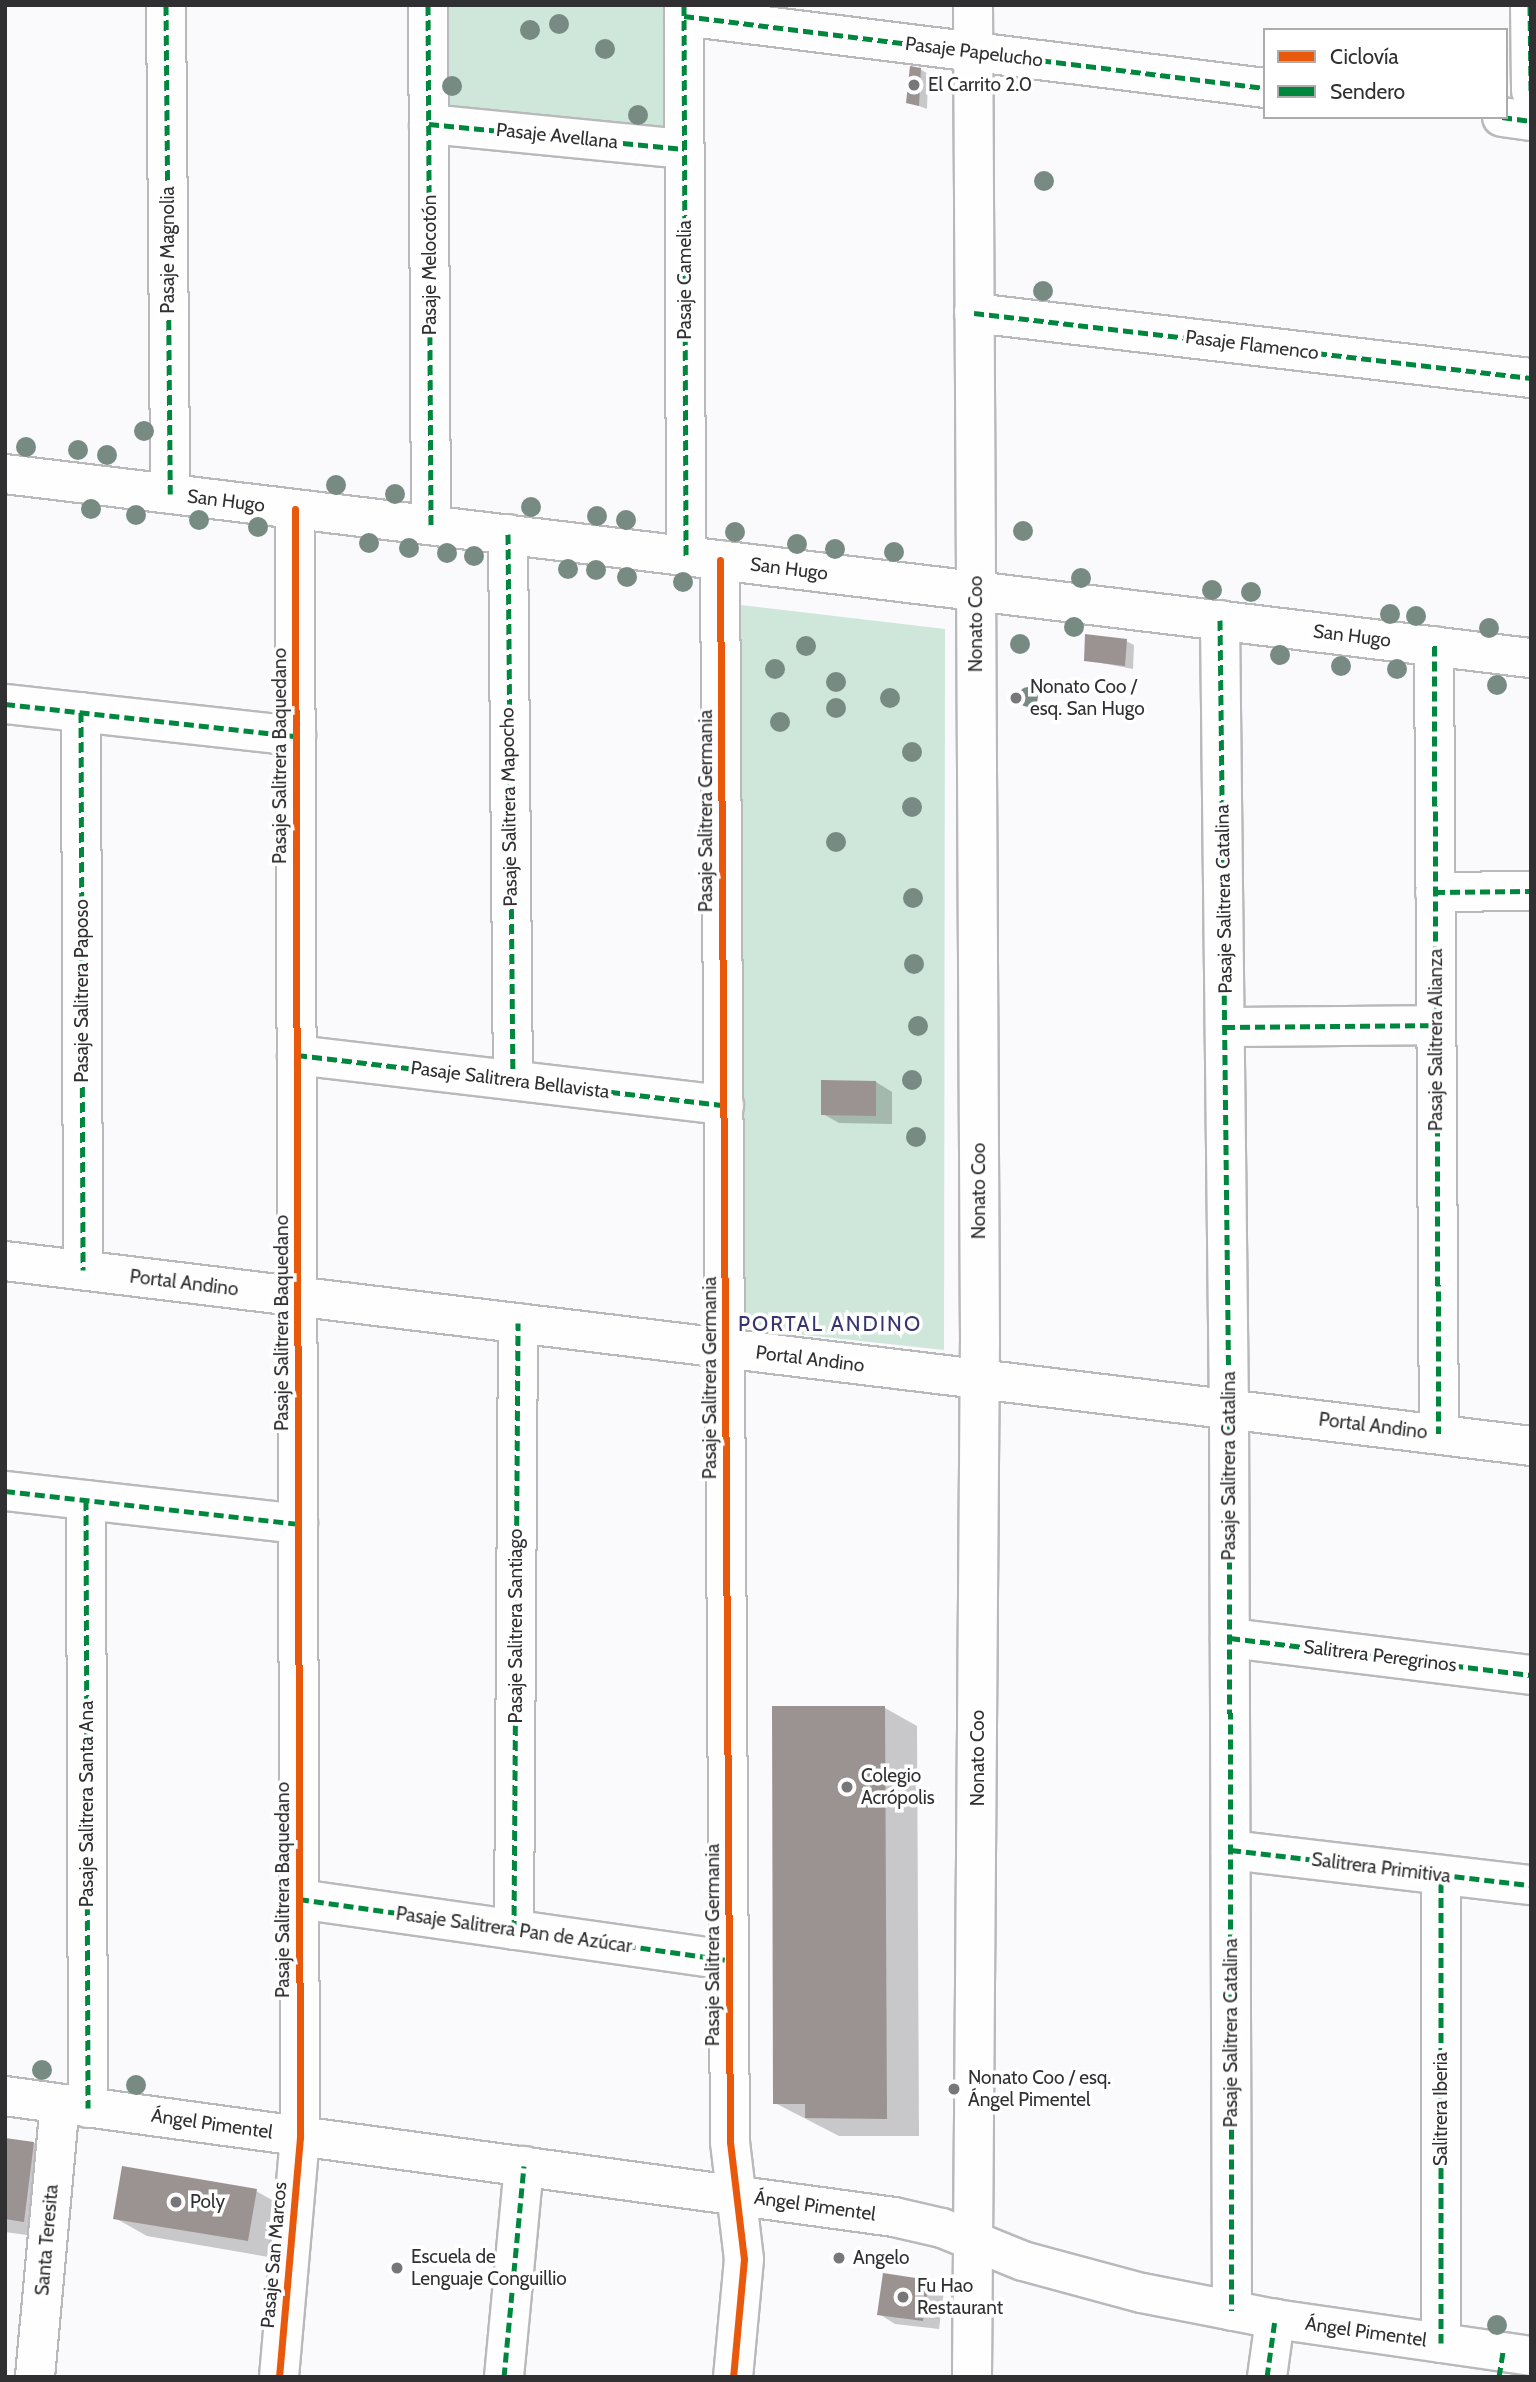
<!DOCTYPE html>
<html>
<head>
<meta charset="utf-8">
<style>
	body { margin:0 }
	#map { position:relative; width:1536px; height:2382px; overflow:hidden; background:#faf9fc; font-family:Cabin,sans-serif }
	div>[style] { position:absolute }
	.green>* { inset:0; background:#cfe6da }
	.shadow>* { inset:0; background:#0003 }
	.building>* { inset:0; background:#9b9392 }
	.roads { filter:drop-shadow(2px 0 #b9b8bb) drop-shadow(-2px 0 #b9b8bb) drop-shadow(0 2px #b9b8bb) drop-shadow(0 -2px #b9b8bb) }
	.minor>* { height:38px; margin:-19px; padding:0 19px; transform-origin:19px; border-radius:19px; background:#fefeff }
	.major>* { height:38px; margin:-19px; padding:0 19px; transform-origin:19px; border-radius:19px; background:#fefeff }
	.quiet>* { height:5px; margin-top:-2.5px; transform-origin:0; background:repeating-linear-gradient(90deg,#00873e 0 10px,transparent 0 15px) }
	.cycleway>* { height:7px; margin:-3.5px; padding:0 3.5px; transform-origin:3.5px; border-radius:3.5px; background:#e8590c }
	.trees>* { width:20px; height:20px; margin:-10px; border-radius:50%; background:#778b82 }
	.dots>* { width:19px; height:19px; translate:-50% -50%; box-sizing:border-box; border:4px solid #fff; border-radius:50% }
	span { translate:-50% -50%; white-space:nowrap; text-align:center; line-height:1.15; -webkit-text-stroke:7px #fff; paint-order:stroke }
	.street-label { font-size:19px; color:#303032 }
	.poi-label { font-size:19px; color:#303032 }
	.left { translate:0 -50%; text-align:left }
	.neighbourhood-label { font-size:21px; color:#363571; letter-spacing:2px }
	.frame { position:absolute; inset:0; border:7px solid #303032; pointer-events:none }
	.legend { position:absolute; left:1263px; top:28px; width:245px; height:91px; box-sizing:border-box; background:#fff; border:2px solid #acacad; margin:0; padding:9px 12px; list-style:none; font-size:21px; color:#303032 }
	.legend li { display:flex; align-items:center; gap:14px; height:35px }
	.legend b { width:35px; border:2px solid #acacad }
</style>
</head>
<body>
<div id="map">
	<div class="green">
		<i style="clip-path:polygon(441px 5px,668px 5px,668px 134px,457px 113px,442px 97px)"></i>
		<i style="clip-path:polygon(732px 604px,945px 629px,944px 1350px,742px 1328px)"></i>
	</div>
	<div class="shadow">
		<i style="clip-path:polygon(920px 69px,928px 74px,927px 109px,908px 102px)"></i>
		<i style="clip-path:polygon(1126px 641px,1134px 645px,1133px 669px,1086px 660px)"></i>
		<i style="clip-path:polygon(876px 1082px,892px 1092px,892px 1124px,839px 1123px,823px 1114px)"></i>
		<i style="clip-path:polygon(885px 1708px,917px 1726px,919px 2136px,839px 2136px,775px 2103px)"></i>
		<i style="clip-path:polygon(5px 2139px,34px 2143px,66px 2162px,56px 2239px,5px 2232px)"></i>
		<i style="clip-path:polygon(256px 2191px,288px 2209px,280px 2259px,147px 2236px,115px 2218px)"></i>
		<i style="clip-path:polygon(928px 2281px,944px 2291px,939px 2329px,895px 2324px,879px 2314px)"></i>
	</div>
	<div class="building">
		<i style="clip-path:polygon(910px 66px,921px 68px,919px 106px,906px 103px)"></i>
		<i style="clip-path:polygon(1085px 634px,1127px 639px,1125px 666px,1084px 661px)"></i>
		<i style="clip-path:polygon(821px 1080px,876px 1081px,876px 1116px,821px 1115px)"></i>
		<i style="clip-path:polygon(772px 1706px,885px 1706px,887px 2119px,805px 2118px,805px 2104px,773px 2104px)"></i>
		<i style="clip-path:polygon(5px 2138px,34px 2142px,24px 2222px,5px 2219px)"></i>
		<i style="clip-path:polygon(122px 2166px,257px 2189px,248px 2241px,113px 2219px)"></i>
		<i style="clip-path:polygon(883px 2273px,929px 2280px,923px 2321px,877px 2315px)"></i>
	</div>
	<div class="roads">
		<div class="minor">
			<i style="left:166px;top:5px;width:489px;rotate:89.5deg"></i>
			<i style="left:428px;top:5px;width:520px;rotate:89.67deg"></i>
			<i style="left:684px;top:5px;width:551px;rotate:89.79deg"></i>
			<i style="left:1530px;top:5px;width:86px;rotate:89.3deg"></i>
			<i style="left:684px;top:16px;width:585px;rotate:7.06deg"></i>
			<i style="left:1502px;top:117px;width:29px;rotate:8deg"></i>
			<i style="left:429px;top:124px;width:256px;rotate:5.6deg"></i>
			<i style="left:974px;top:313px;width:561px;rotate:6.66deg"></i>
			<i style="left:5px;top:474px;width:1537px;rotate:6.88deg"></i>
			<i style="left:508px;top:534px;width:546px;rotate:89.48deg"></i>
			<i style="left:720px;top:560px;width:1582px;rotate:89.64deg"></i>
			<i style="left:730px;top:2142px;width:118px;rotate:83.2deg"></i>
			<i style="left:744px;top:2259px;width:119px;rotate:95.3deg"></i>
			<i style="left:1220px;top:620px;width:789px;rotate:89.35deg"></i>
			<i style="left:1229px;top:1409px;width:902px;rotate:89.81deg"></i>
			<i style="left:1434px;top:646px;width:788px;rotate:89.64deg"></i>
			<i style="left:5px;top:704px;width:293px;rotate:6.3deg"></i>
			<i style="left:81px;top:712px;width:558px;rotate:89.79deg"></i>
			<i style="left:1435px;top:892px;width:96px;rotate:-0.6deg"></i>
			<i style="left:1225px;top:1027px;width:211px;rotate:-0.5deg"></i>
			<i style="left:297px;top:1055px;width:430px;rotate:6.7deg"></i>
			<i style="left:5px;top:1261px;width:1537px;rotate:6.91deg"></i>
			<i style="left:5px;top:1491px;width:295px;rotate:6.4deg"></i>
			<i style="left:86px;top:1500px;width:608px;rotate:89.81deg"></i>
			<i style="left:1230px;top:1638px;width:303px;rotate:7deg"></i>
			<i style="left:1231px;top:1850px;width:302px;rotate:6.7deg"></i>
			<i style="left:299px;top:1899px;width:434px;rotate:8.1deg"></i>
			<i style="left:514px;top:1930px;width:607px;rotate:-89.62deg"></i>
			<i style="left:5px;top:2096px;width:897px;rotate:7.75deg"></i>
			<i style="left:894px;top:2217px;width:49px;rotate:12.9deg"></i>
			<i style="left:942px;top:2228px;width:87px;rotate:22.2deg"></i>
			<i style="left:1023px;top:2261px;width:123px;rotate:15.1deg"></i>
			<i style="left:1142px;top:2293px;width:136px;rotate:11.1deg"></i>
			<i style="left:1275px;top:2319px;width:259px;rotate:8.2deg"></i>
			<i style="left:1441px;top:2343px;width:468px;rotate:-90deg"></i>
			<i style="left:35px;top:2377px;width:274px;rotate:-84.8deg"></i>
			<i style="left:279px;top:2377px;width:241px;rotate:-85deg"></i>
			<i style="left:300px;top:2137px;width:1628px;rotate:-90.18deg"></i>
			<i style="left:504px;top:2377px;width:212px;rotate:-84.6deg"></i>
			<i style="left:1267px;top:2377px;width:59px;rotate:-82.1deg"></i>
		</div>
		<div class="major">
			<i style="left:972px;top:2377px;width:1035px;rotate:-89.56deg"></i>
			<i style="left:980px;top:1342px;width:1337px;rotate:-90.3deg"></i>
		</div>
	</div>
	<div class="quiet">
		<i style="left:166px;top:5px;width:489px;rotate:89.5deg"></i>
		<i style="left:428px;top:5px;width:520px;rotate:89.67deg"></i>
		<i style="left:684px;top:5px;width:551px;rotate:89.79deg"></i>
		<i style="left:1530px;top:5px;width:86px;rotate:89.3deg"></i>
		<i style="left:684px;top:16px;width:585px;rotate:7.06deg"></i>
		<i style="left:1502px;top:117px;width:29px;rotate:8deg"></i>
		<i style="left:429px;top:124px;width:256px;rotate:5.6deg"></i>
		<i style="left:974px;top:313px;width:561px;rotate:6.66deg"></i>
		<i style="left:508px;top:534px;width:546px;rotate:89.48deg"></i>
		<i style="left:1220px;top:620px;width:789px;rotate:89.35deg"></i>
		<i style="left:1229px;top:1409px;width:902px;rotate:89.81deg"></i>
		<i style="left:1434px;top:646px;width:788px;rotate:89.64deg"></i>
		<i style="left:5px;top:704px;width:293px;rotate:6.3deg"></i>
		<i style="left:81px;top:712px;width:558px;rotate:89.79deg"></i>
		<i style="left:1435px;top:892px;width:96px;rotate:-0.6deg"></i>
		<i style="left:1225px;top:1027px;width:211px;rotate:-0.5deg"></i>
		<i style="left:297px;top:1055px;width:430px;rotate:6.7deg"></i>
		<i style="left:5px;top:1491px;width:295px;rotate:6.4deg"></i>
		<i style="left:86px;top:1500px;width:608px;rotate:89.81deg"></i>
		<i style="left:1230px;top:1638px;width:303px;rotate:7deg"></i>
		<i style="left:1231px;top:1850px;width:302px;rotate:6.7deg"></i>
		<i style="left:299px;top:1899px;width:434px;rotate:8.1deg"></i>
		<i style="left:514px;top:1930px;width:607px;rotate:-89.62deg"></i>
		<i style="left:1441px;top:2343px;width:468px;rotate:-90deg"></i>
		<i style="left:504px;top:2377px;width:212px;rotate:-84.6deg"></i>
		<i style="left:1267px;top:2377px;width:59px;rotate:-82.1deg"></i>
		<i style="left:1499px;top:2377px;width:25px;rotate:-81deg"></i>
	</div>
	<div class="cycleway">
		<i style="left:720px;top:560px;width:1582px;rotate:89.64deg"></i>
		<i style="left:730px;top:2142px;width:118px;rotate:83.2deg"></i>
		<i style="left:744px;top:2259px;width:119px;rotate:95.3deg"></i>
		<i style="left:279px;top:2377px;width:241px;rotate:-85deg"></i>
		<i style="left:300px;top:2137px;width:1628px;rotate:-90.18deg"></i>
	</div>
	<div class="trees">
		<i style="left:559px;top:24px"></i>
		<i style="left:530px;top:30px"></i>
		<i style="left:605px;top:49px"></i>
		<i style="left:452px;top:86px"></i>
		<i style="left:638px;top:115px"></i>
		<i style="left:1044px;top:181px"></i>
		<i style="left:1043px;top:291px"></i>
		<i style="left:144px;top:431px"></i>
		<i style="left:26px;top:447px"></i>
		<i style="left:78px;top:450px"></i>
		<i style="left:107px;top:455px"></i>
		<i style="left:336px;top:485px"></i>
		<i style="left:395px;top:494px"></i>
		<i style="left:531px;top:507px"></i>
		<i style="left:91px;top:509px"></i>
		<i style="left:136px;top:515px"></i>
		<i style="left:597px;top:516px"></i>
		<i style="left:199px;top:520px"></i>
		<i style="left:626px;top:520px"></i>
		<i style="left:258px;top:527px"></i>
		<i style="left:1023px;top:531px"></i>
		<i style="left:735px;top:532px"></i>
		<i style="left:369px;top:543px"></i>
		<i style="left:797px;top:544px"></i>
		<i style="left:409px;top:548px"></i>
		<i style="left:835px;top:549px"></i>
		<i style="left:894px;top:552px"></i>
		<i style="left:447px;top:553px"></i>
		<i style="left:474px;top:556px"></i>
		<i style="left:568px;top:569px"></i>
		<i style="left:596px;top:570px"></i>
		<i style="left:627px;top:577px"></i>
		<i style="left:1081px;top:578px"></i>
		<i style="left:683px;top:582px"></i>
		<i style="left:1212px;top:590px"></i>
		<i style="left:1251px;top:592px"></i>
		<i style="left:1390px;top:614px"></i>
		<i style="left:1416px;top:616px"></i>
		<i style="left:1074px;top:627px"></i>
		<i style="left:1489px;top:628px"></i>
		<i style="left:1020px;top:644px"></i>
		<i style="left:806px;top:646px"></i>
		<i style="left:1280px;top:655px"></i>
		<i style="left:1341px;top:666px"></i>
		<i style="left:775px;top:669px"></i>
		<i style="left:1397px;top:669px"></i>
		<i style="left:836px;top:682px"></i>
		<i style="left:1497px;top:685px"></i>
		<i style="left:1028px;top:697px"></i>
		<i style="left:890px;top:698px"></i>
		<i style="left:836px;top:708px"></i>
		<i style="left:780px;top:722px"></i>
		<i style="left:912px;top:752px"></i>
		<i style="left:912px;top:807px"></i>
		<i style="left:836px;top:842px"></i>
		<i style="left:913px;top:898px"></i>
		<i style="left:914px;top:964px"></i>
		<i style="left:918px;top:1026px"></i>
		<i style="left:912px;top:1080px"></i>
		<i style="left:916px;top:1137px"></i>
		<i style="left:42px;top:2070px"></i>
		<i style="left:136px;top:2085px"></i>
		<i style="left:1497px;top:2325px"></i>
	</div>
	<div class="dots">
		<i style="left:914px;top:85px;background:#777679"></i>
		<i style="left:1016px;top:698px;background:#777679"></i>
		<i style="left:847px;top:1787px;background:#777679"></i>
		<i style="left:954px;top:2089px;background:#777679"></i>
		<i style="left:176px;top:2202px;background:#777679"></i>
		<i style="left:839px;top:2258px;background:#777679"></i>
		<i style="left:397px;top:2268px;background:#777679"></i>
		<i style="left:903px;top:2297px;background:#777679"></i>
	</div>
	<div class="street-label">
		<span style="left:974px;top:52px;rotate:7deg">Pasaje Papelucho</span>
		<span style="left:557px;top:136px;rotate:6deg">Pasaje Avellana</span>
		<span style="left:168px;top:250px;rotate:-90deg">Pasaje Magnolia</span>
		<span style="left:430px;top:265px;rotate:-90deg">Pasaje Melocotón</span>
		<span style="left:685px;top:280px;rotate:-90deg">Pasaje Camelia</span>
		<span style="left:1252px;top:345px;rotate:7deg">Pasaje Flamenco</span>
		<span style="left:226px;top:501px;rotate:7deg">San Hugo</span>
		<span style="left:789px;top:569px;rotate:7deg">San Hugo</span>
		<span style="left:976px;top:624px;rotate:-90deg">Nonato Coo</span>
		<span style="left:1352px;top:636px;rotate:7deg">San Hugo</span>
		<span style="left:280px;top:756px;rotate:-90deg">Pasaje Salitrera Baquedano</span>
		<span style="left:509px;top:807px;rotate:-91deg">Pasaje Salitrera Mapocho</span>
		<span style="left:706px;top:811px;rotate:-90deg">Pasaje Salitrera Germania</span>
		<span style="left:1224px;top:899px;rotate:-91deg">Pasaje Salitrera Catalina</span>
		<span style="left:82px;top:991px;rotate:-90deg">Pasaje Salitrera Paposo</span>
		<span style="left:1436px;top:1040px;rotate:-90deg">Pasaje Salitrera Alianza</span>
		<span style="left:510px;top:1080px;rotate:7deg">Pasaje Salitrera Bellavista</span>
		<span style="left:979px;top:1191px;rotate:-90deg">Nonato Coo</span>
		<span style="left:184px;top:1283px;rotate:7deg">Portal Andino</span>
		<span style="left:282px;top:1323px;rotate:-90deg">Pasaje Salitrera Baquedano</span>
		<span style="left:810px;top:1359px;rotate:7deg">Portal Andino</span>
		<span style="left:710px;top:1378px;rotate:-90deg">Pasaje Salitrera Germania</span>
		<span style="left:1373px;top:1426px;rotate:7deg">Portal Andino</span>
		<span style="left:1229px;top:1466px;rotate:-90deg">Pasaje Salitrera Catalina</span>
		<span style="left:516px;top:1626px;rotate:-90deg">Pasaje Salitrera Santiago</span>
		<span style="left:1380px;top:1656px;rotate:7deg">Salitrera Peregrinos</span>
		<span style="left:978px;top:1758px;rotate:-90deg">Nonato Coo</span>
		<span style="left:87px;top:1804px;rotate:-90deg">Pasaje Salitrera Santa Ana</span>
		<span style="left:1381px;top:1868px;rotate:7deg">Salitrera Primitiva</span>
		<span style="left:283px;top:1890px;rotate:-90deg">Pasaje Salitrera Baquedano</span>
		<span style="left:514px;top:1930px;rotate:8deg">Pasaje Salitrera Pan de Azúcar</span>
		<span style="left:713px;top:1945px;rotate:-90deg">Pasaje Salitrera Germania</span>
		<span style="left:1231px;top:2033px;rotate:-90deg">Pasaje Salitrera Catalina</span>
		<span style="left:1441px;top:2109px;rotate:-90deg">Salitrera Iberia</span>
		<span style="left:212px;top:2124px;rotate:8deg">Ángel Pimentel</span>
		<span style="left:815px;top:2206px;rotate:8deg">Ángel Pimentel</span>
		<span style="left:47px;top:2240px;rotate:-85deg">Santa Teresita</span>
		<span style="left:274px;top:2255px;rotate:-85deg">Pasaje San Marcos</span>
		<span style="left:1366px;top:2332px;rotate:8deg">Ángel Pimentel</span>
	</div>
	<div class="poi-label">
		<span class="left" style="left:928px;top:85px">El Carrito 2.0</span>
		<span class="left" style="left:1030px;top:698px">Nonato Coo /<br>esq. San Hugo</span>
		<span class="left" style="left:861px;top:1787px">Colegio<br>Acrópolis</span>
		<span class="left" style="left:968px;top:2089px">Nonato Coo / esq.<br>Ángel Pimentel</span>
		<span class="left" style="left:190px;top:2202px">Poly</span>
		<span class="left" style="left:411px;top:2268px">Escuela de<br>Lenguaje Conguillio</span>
		<span class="left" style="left:853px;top:2258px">Angelo</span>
		<span class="left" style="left:917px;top:2297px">Fu Hao<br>Restaurant</span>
	</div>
	<div class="neighbourhood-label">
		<span style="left:830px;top:1324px">PORTAL ANDINO</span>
	</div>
	<div class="frame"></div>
	<ul class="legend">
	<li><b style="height:9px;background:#e8590c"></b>Ciclovía</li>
	<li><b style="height:9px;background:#00873e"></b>Sendero</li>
	</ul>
</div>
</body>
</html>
